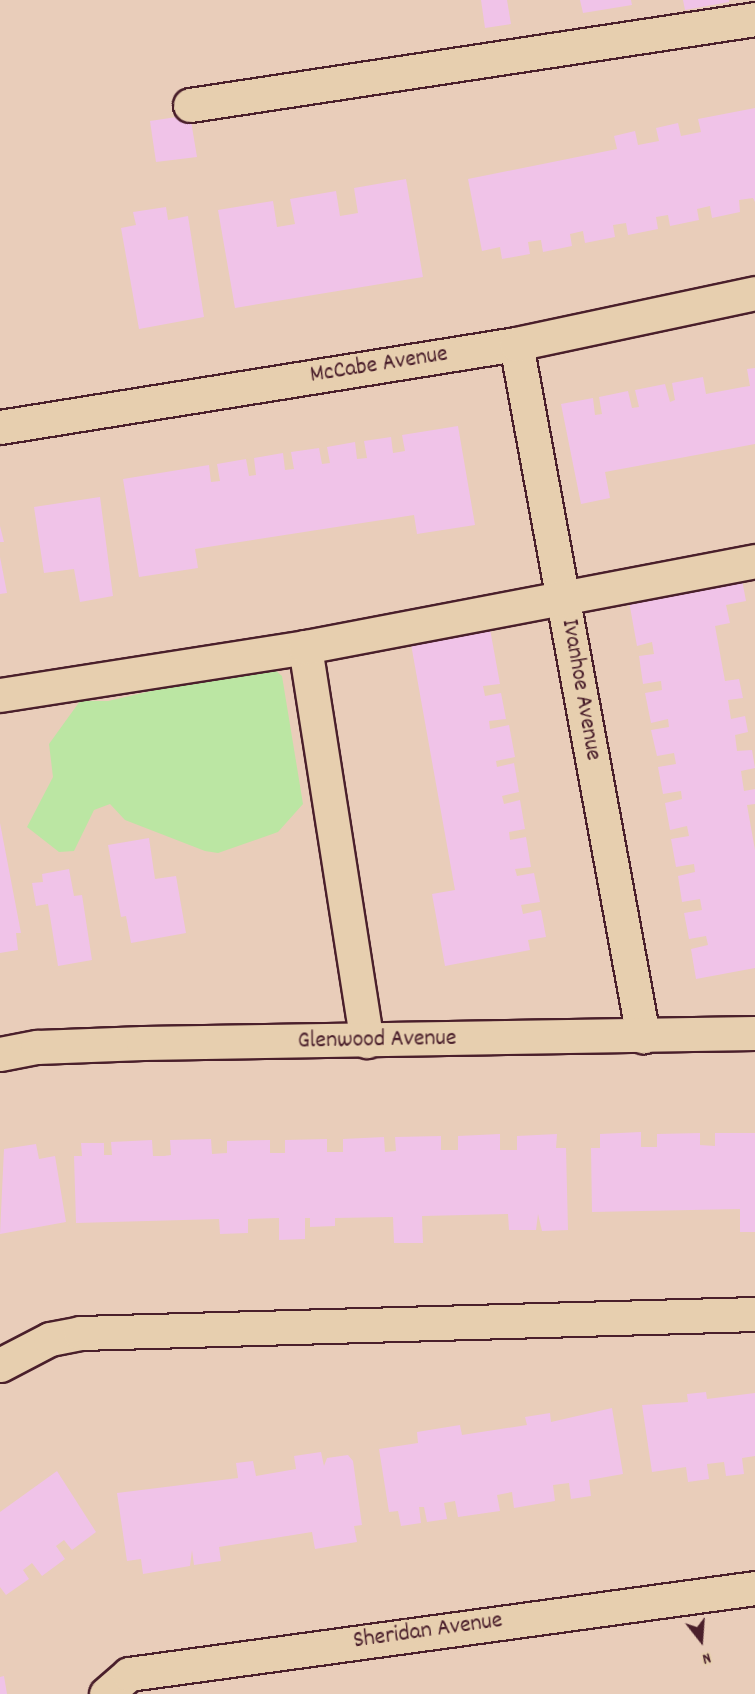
<!DOCTYPE html>
<html>
<head>
<meta charset="utf-8">
<style>
	body { margin:0 }
	#map { position:relative; width:755px; height:1694px; overflow:hidden; background:#e9cdba; font-family:Dekko,sans-serif }
	div>[style] { position:absolute }
	.green>* { inset:0; background:#bbe6a3 }
	.building>* { inset:0; background:#f0c3e8 }
	.roads { filter:drop-shadow(2px 0 #4a1f2b) drop-shadow(-2px 0 #4a1f2b) drop-shadow(0 2px #4a1f2b) drop-shadow(0 -2px #4a1f2b) }
	.minor>* { height:33px; margin:-16.5px; padding:0 16.5px; transform-origin:16.5px; border-radius:16.5px; background:#e7cfaf }
	span { translate:-50% -50%; white-space:nowrap; text-align:center; line-height:1.15; -webkit-text-stroke:5px #e7cfaf; paint-order:stroke }
	.street-label { font-size:24px; color:#4a1f2b }
	.north { position:absolute; left:671px; top:1610px; width:60px; height:60px; -webkit-text-stroke:4px #e7cfaf; paint-order:stroke; rotate:163deg; font-size:16px; font-weight:700; line-height:24px; text-align:center; color:#4a1f2b }
	.north::after { content:''; display:block; margin:auto; width:21px; height:27px; background:#4a1f2b; clip-path:polygon(50% 0,100% 100%,50% 72%,0 100%) }
</style>
</head>
<body>
<div id="map">
	<div class="green">
		<i style="clip-path:polygon(268px 664px,282px 676px,303px 804px,278px 832px,218px 853px,205px 851px,125px 820px,110px 804px,94px 810px,74px 851px,59px 852px,27px 827px,53px 777px,49px 744px,80px 701px,108px 701px)"></i>
	</div>
	<div class="building">
		<i style="clip-path:polygon(481px 0,507px 0,511px 24px,485px 28px)"></i>
		<i style="clip-path:polygon(580px 0,631px 0,632px 5px,583px 13px)"></i>
		<i style="clip-path:polygon(683px 0,729px 0,729px 2px,685px 10px)"></i>
		<i style="clip-path:polygon(755px 108px,755px 202px,753px 198px,739px 200px,740px 212px,712px 218px,710px 206px,697px 209px,699px 220px,670px 226px,668px 215px,656px 217px,658px 229px,628px 235px,626px 223px,613px 225px,615px 237px,585px 243px,583px 231px,570px 234px,572px 246px,543px 252px,541px 240px,528px 242px,530px 254px,502px 259px,500px 247px,482px 251px,468px 179px,617px 149px,614px 136px,635px 131px,638px 145px,659px 141px,656px 128px,678px 123px,681px 136px,701px 132px,698px 119px)"></i>
		<i style="clip-path:polygon(190px 115px,197px 157px,156px 162px,150px 121px)"></i>
		<i style="clip-path:polygon(406px 179px,423px 277px,235px 308px,218px 210px,273px 201px,277px 227px,295px 224px,290px 199px,336px 191px,340px 216px,358px 213px,354px 188px)"></i>
		<i style="clip-path:polygon(166px 207px,168px 220px,188px 216px,204px 317px,139px 329px,121px 228px,136px 225px,133px 212px)"></i>
		<i style="clip-path:polygon(755px 368px,755px 444px,605px 472px,610px 498px,581px 504px,561px 404px,593px 398px,595px 415px,602px 414px,599px 397px,628px 391px,632px 408px,639px 407px,635px 390px,665px 384px,670px 402px,675px 400px,672px 383px,703px 377px,706px 394px,743px 387px,750px 386px,747px 369px)"></i>
		<i style="clip-path:polygon(458px 426px,475px 525px,417px 534px,414px 515px,195px 549px,198px 568px,139px 577px,123px 479px,209px 465px,211px 482px,220px 481px,217px 464px,246px 459px,249px 476px,256px 475px,254px 458px,283px 453px,285px 470px,294px 469px,291px 452px,319px 448px,322px 464px,330px 463px,327px 447px,355px 442px,357px 459px,367px 458px,364px 441px,391px 437px,393px 453px,405px 451px,402px 435px)"></i>
		<i style="clip-path:polygon(100px 497px,113px 596px,80px 602px,74px 569px,44px 573px,34px 507px)"></i>
		<i style="clip-path:polygon(0 526px,4px 542px,0 542px)"></i>
		<i style="clip-path:polygon(0 557px,7px 593px,0 594px)"></i>
		<i style="clip-path:polygon(740px 569px,746px 601px,726px 605px,730px 623px,715px 626px,725px 681px,739px 679px,743px 698px,728px 700px,731px 719px,745px 716px,748px 732px,735px 735px,737px 751px,752px 750px,755px 768px,741px 771px,744px 791px,755px 789px,755px 804px,747px 805px,755px 850px,755px 968px,696px 979px,691px 949px,708px 945px,706px 936px,689px 939px,684px 913px,702px 910px,700px 899px,682px 902px,678px 876px,695px 872px,694px 864px,676px 867px,671px 839px,689px 836px,687px 826px,670px 830px,665px 803px,682px 799px,681px 791px,663px 794px,658px 767px,676px 764px,674px 753px,657px 756px,651px 730px,669px 727px,668px 719px,651px 723px,645px 693px,662px 690px,661px 681px,643px 684px,639px 656px,654px 654px,652px 642px,637px 646px,627px 590px)"></i>
		<i style="clip-path:polygon(490px 629px,500px 684px,483px 686px,485px 696px,501px 693px,506px 719px,489px 721px,490px 729px,509px 725px,515px 757px,496px 761px,497px 767px,514px 763px,519px 792px,502px 796px,504px 804px,520px 800px,525px 829px,509px 832px,510px 840px,526px 837px,531px 867px,515px 869px,517px 876px,534px 873px,540px 902px,521px 905px,523px 914px,541px 910px,546px 937px,528px 940px,530px 950px,445px 966px,432px 894px,455px 890px,409px 633px)"></i>
		<i style="clip-path:polygon(0 823px,21px 933px,16px 933px,18px 950px,0 953px)"></i>
		<i style="clip-path:polygon(149px 838px,155px 879px,176px 876px,186px 933px,131px 943px,126px 916px,121px 917px,108px 845px)"></i>
		<i style="clip-path:polygon(69px 869px,74px 896px,82px 895px,92px 960px,58px 966px,48px 904px,36px 906px,32px 883px,43px 882px,42px 874px)"></i>
		<i style="clip-path:polygon(641px 1132px,641px 1147px,657px 1147px,657px 1134px,700px 1133px,700px 1145px,715px 1146px,715px 1133px,755px 1133px,755px 1232px,740px 1232px,740px 1209px,592px 1212px,591px 1148px,600px 1148px,600px 1134px)"></i>
		<i style="clip-path:polygon(500px 1134px,500px 1150px,517px 1150px,517px 1136px,557px 1134px,556px 1148px,566px 1148px,568px 1230px,542px 1231px,538px 1214px,536px 1230px,509px 1230px,508px 1214px,422px 1216px,423px 1243px,394px 1243px,393px 1217px,335px 1218px,335px 1226px,310px 1227px,310px 1218px,305px 1218px,305px 1239px,279px 1240px,279px 1218px,248px 1219px,248px 1233px,220px 1234px,219px 1219px,76px 1223px,74px 1156px,82px 1156px,81px 1143px,104px 1143px,104px 1155px,112px 1155px,111px 1142px,152px 1140px,153px 1156px,164px 1156px,171px 1155px,170px 1140px,211px 1139px,212px 1154px,227px 1153px,227px 1141px,270px 1140px,270px 1153px,285px 1153px,285px 1140px,327px 1139px,327px 1152px,343px 1152px,343px 1139px,384px 1137px,385px 1152px,396px 1151px,395px 1137px,441px 1136px,441px 1150px,458px 1150px,458px 1136px)"></i>
		<i style="clip-path:polygon(36px 1144px,39px 1159px,55px 1156px,66px 1222px,0 1234px,4px 1149px)"></i>
		<i style="clip-path:polygon(706px 1392px,707px 1399px,755px 1393px,755px 1456px,742px 1458px,744px 1474px,726px 1476px,724px 1462px,707px 1464px,709px 1479px,688px 1482px,686px 1467px,652px 1472px,642px 1405px,688px 1402px,687px 1394px)"></i>
		<i style="clip-path:polygon(612px 1408px,623px 1474px,589px 1480px,591px 1496px,571px 1499px,569px 1483px,553px 1485px,555px 1501px,514px 1508px,512px 1492px,497px 1495px,500px 1511px,458px 1517px,455px 1501px,444px 1503px,447px 1519px,427px 1522px,424px 1507px,419px 1507px,421px 1523px,401px 1526px,398px 1511px,389px 1512px,379px 1449px,418px 1443px,417px 1432px,460px 1425px,462px 1435px,527px 1425px,525px 1417px,550px 1413px,551px 1422px)"></i>
		<i style="clip-path:polygon(321px 1452px,324px 1466px,327px 1458px,348px 1455px,353px 1461px,362px 1525px,354px 1526px,357px 1542px,315px 1549px,312px 1532px,219px 1547px,221px 1561px,194px 1565px,192px 1550px,190px 1566px,143px 1574px,141px 1559px,127px 1561px,117px 1493px,238px 1478px,236px 1463px,253px 1461px,256px 1476px,296px 1469px,294px 1456px)"></i>
		<i style="clip-path:polygon(57px 1471px,96px 1532px,72px 1550px,64px 1540px,56px 1546px,65px 1559px,42px 1576px,32px 1563px,23px 1570px,29px 1579px,6px 1595px,0 1587px,0 1512px)"></i>
		<i style="clip-path:polygon(4px 1676px,7px 1694px,0 1694px,0 1677px)"></i>
	</div>
	<div class="roads">
		<div class="minor">
			<i style="left:190px;top:105px;width:572px;rotate:-8.65deg"></i>
			<i style="left:516px;top:344px;width:704px;rotate:79.6deg"></i>
			<i style="left:0;top:427px;width:523px;rotate:-9.14deg"></i>
			<i style="left:516px;top:344px;width:244px;rotate:-12deg"></i>
			<i style="left:305px;top:647px;width:399px;rotate:81.1deg"></i>
			<i style="left:0;top:695px;width:309px;rotate:-8.9deg"></i>
			<i style="left:305px;top:647px;width:458px;rotate:-10.8deg"></i>
			<i style="left:0;top:1054px;width:38px;rotate:-11deg"></i>
			<i style="left:37px;top:1047px;width:106px;rotate:-2.2deg"></i>
			<i style="left:143px;top:1043px;width:612px;rotate:-0.94deg"></i>
			<i style="left:0;top:1365px;width:56px;rotate:-27.5deg"></i>
			<i style="left:50px;top:1339px;width:31px;rotate:-11deg"></i>
			<i style="left:80px;top:1333px;width:675px;rotate:-1.61deg"></i>
			<i style="left:106px;top:1694px;width:30px;rotate:-41deg"></i>
			<i style="left:129px;top:1674px;width:632px;rotate:-7.82deg"></i>
		</div>
	</div>
	<div class="street-label">
		<span style="left:379px;top:366px;rotate:-9deg">McCabe Avenue</span>
		<span style="left:580px;top:690px;rotate:80deg">Ivanhoe Avenue</span>
		<span style="left:377px;top:1041px;rotate:-1deg">Glenwood Avenue</span>
		<span style="left:428px;top:1632px;rotate:-8deg">Sheridan Avenue</span>
	</div>
	<div class="north">N</div>
</div>
</body>
</html>
